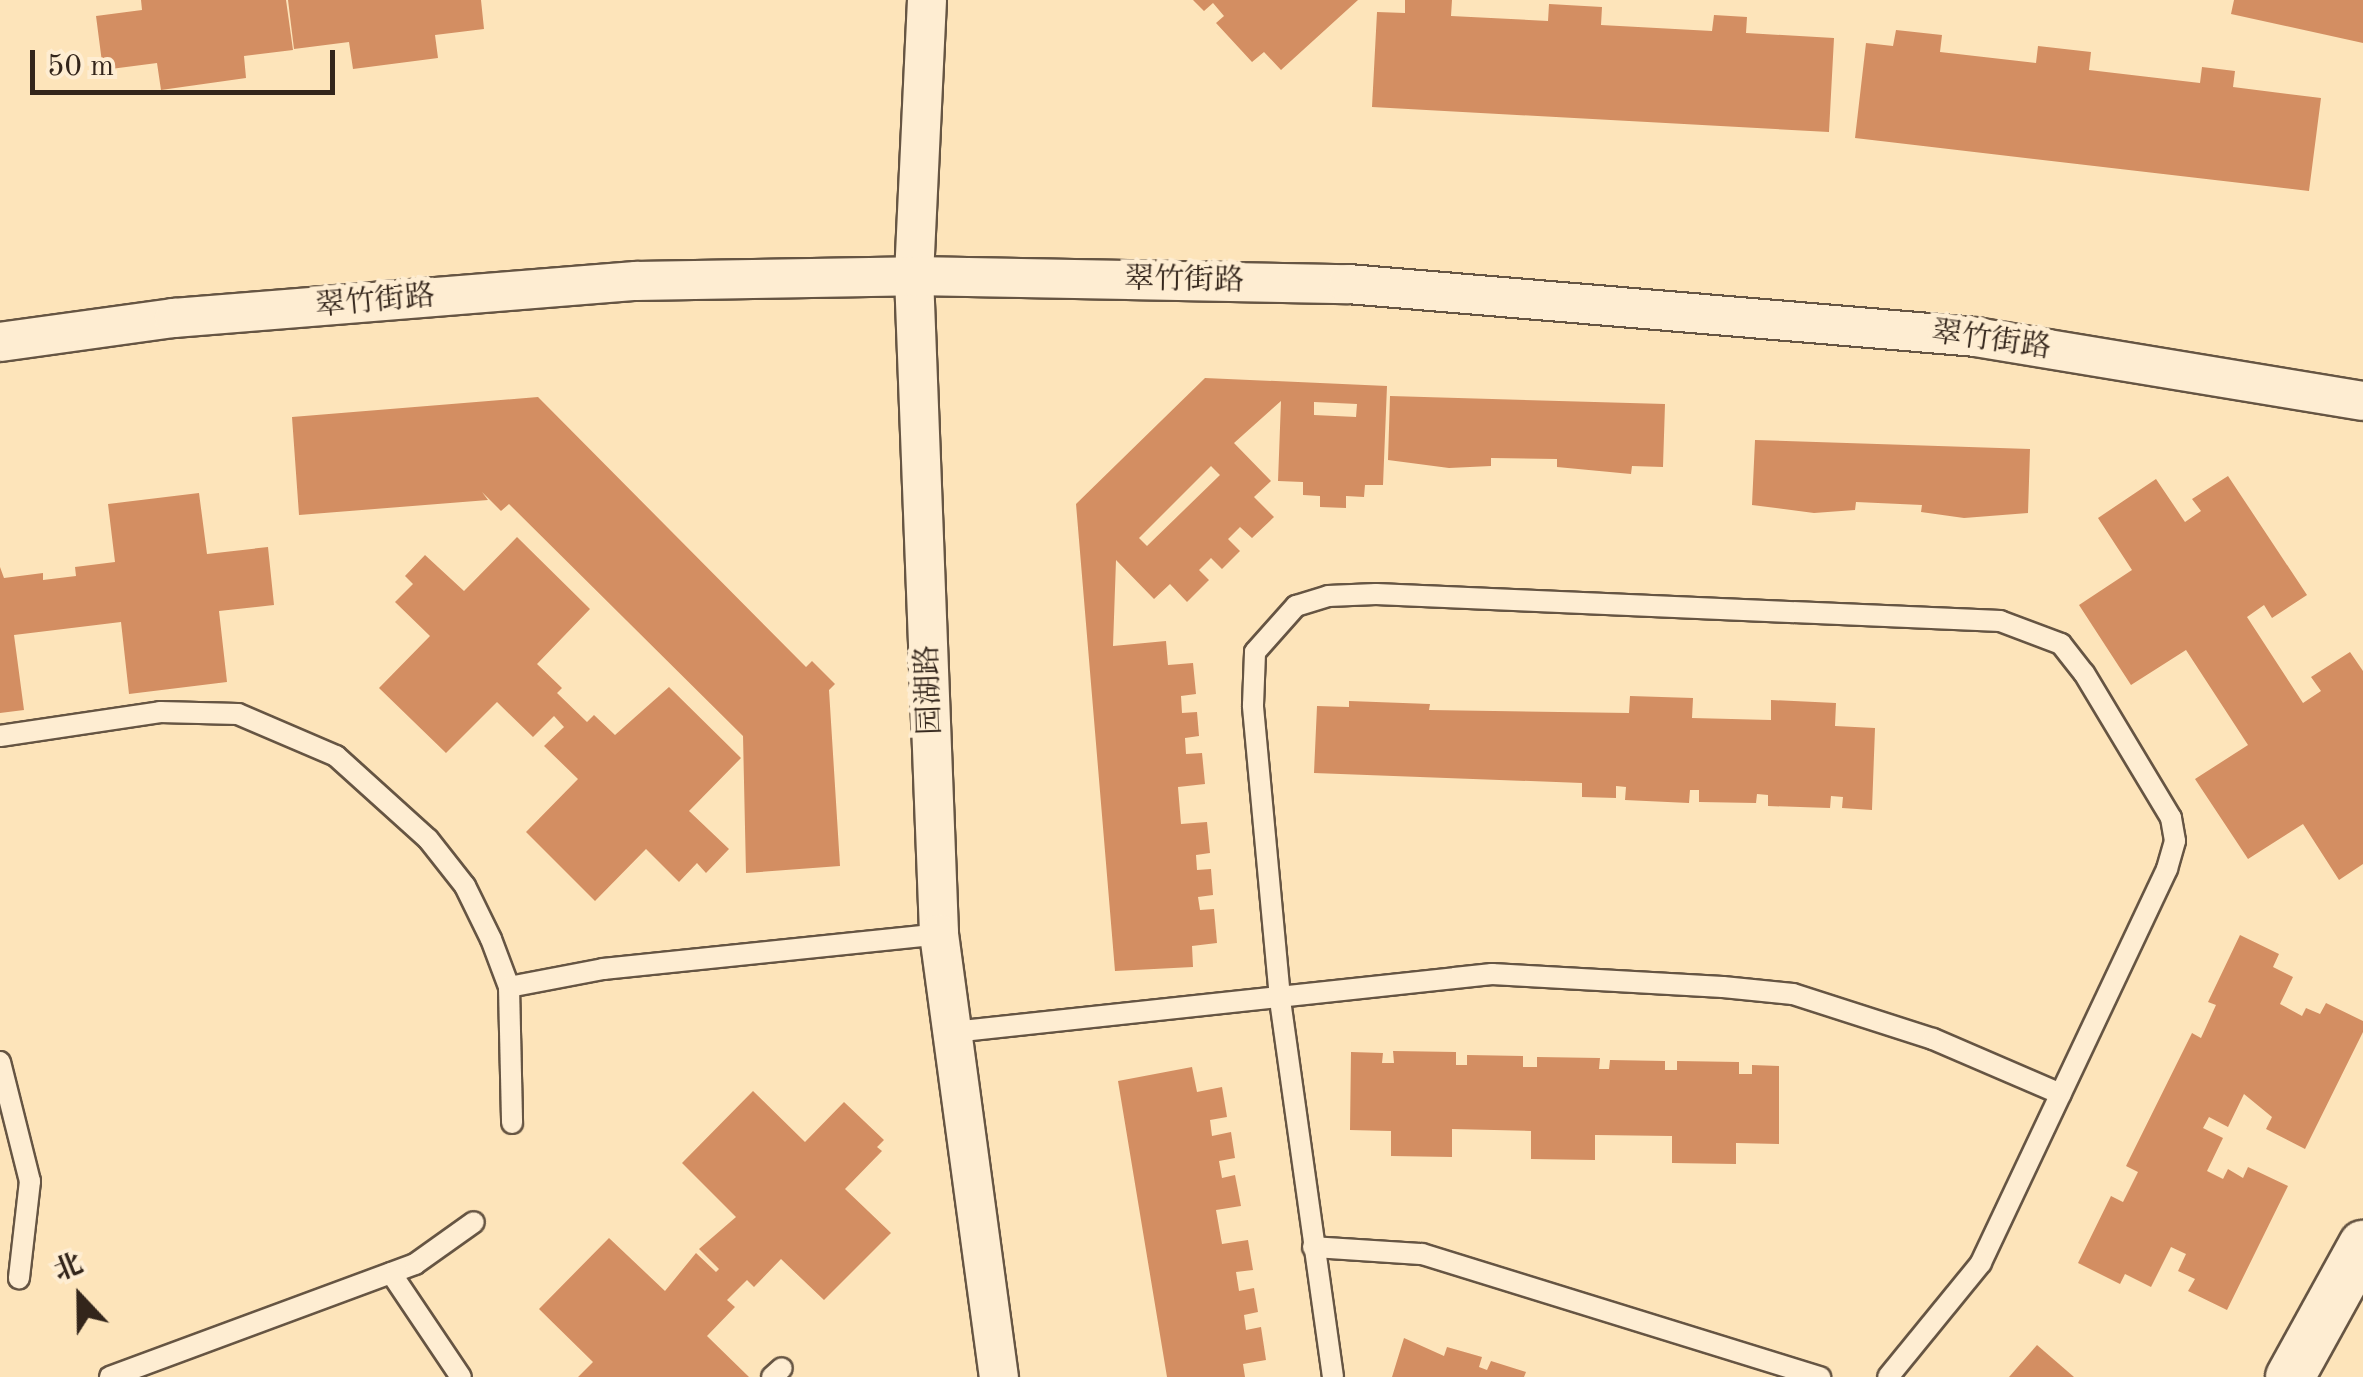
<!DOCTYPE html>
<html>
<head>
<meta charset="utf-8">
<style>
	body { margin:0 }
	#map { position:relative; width:2363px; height:1377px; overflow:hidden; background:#fde4ba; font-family:"Old Standard TT","Noto Serif SC",serif }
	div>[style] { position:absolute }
	.building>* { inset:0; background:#d38e62 }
	.roads { filter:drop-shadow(2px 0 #665543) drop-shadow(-2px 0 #665543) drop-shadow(0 2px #665543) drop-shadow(0 -2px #665543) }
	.service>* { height:20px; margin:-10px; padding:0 10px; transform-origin:10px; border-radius:10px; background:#feedd2 }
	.minor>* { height:38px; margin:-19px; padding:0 19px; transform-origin:19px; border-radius:19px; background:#feedd2 }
	.tertiary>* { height:48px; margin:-24px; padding:0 24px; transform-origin:24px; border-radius:24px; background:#feedd2 }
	span { translate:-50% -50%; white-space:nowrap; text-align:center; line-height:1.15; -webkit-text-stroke:10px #feedd2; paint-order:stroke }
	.street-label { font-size:30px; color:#33251b }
	.north { position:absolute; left:30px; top:1247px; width:100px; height:100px; -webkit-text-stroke:8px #feedd2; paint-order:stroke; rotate:338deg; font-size:28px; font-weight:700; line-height:40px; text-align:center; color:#33251b }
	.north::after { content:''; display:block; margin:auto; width:35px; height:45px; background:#33251b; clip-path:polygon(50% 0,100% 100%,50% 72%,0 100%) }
	.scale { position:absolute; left:30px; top:50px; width:305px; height:45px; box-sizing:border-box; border:5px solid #33251b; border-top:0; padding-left:12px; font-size:30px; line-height:35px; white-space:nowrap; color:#33251b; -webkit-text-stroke:8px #feedd2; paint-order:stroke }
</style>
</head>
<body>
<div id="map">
	<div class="building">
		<i style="clip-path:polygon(141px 0,286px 0,293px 50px,244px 56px,246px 78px,161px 90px,157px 63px,103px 70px,96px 16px,142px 10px)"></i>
		<i style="clip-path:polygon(288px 0,481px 0,484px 29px,435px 35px,438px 58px,353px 69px,349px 42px,294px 49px)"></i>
		<i style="clip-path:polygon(1193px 0,1358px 0,1281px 70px,1264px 52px,1252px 62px,1216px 23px,1224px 16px,1213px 3px,1204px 11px)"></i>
		<i style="clip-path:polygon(1405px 0,1452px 0,1451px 16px,1548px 21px,1549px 4px,1602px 7px,1601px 25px,1712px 31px,1714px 15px,1747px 17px,1746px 33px,1834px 38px,1829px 132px,1372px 107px,1377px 12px,1405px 13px)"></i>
		<i style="clip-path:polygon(2234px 0,2363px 0,2363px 43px,2231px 14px)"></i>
		<i style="clip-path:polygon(1896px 30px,1942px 35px,1940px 52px,2036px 63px,2038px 46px,2091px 52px,2089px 70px,2200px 83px,2202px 67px,2235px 71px,2233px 87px,2321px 98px,2309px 191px,1855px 138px,1866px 43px,1893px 46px)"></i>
		<i style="clip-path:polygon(evenodd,1205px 378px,1387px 386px,1383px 485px,1365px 485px,1364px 497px,1346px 496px,1346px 508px,1320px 507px,1320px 496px,1303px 495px,1303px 482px,1278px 481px,1281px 401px,1234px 443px,1271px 481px,1254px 497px,1274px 517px,1252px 538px,1240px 527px,1228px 539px,1240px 551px,1222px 569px,1211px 558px,1199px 570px,1209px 580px,1187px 602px,1170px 584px,1154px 599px,1116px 560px,1113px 646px,1166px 641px,1168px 665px,1193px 663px,1196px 694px,1181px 696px,1182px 713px,1197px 712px,1199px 736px,1185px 738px,1186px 754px,1202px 753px,1205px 784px,1178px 787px,1181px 824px,1207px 822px,1210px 853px,1196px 855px,1197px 870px,1211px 869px,1213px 895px,1198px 897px,1200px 910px,1214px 909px,1217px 943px,1192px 946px,1193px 967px,1115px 971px,1076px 504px,1205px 378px,1314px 402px,1357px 404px,1356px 417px,1314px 415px,1314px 402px,1205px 378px,1211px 466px,1220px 475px,1147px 546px,1139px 538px,1211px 466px)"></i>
		<i style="clip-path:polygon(1390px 396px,1665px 404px,1663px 467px,1632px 466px,1631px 474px,1557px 467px,1557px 459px,1491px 458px,1491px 466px,1449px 468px,1388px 460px)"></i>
		<i style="clip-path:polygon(538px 397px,806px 667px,812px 661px,835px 684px,829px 690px,840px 866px,746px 873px,743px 736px,509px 504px,501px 511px,482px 492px,488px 500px,299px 515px,292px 417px)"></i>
		<i style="clip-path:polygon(1755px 440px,2030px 449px,2028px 513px,1964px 518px,1921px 512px,1922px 505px,1856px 502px,1855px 510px,1814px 513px,1752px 505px)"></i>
		<i style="clip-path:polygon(2228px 476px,2307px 595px,2272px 618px,2264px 605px,2247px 617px,2303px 703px,2321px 691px,2311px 677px,2350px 652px,2363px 671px,2363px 864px,2339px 880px,2303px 824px,2248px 859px,2195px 779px,2248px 745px,2186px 650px,2131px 685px,2079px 605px,2132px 570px,2098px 518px,2156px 479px,2185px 522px,2201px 511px,2192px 499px)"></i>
		<i style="clip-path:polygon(199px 493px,207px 554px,268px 547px,274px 605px,219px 611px,227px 682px,129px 694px,121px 622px,14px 635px,24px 710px,0 713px,0 567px,4px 578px,43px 573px,43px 580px,76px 576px,75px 567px,115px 562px,108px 504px)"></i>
		<i style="clip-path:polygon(517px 537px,590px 609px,537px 664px,562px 688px,557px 693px,587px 722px,594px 715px,615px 735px,669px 687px,741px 758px,689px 811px,729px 849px,706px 873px,697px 863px,679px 882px,646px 849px,595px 901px,526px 832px,578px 779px,544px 746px,564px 727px,554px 716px,533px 737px,497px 702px,446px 753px,379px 688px,430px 636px,395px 602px,413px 584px,405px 576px,425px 555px,464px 591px)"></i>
		<i style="clip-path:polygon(1630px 696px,1693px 698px,1692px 718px,1771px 720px,1771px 700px,1836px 703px,1835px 726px,1875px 728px,1872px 810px,1842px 808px,1843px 797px,1831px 796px,1830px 808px,1768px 806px,1768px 795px,1757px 794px,1756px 803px,1699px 802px,1699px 790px,1690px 790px,1689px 803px,1625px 800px,1626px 787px,1616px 786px,1616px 798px,1582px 797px,1582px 783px,1314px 773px,1317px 706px,1349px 707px,1349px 701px,1430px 704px,1429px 710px,1629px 713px)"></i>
		<i style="clip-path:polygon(2240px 935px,2279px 954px,2273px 967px,2293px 977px,2280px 1004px,2302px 1016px,2306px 1008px,2320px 1014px,2326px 1003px,2363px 1021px,2363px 1032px,2305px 1149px,2266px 1129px,2272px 1117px,2244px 1094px,2228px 1127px,2209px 1117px,2203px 1128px,2223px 1138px,2207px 1171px,2223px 1179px,2228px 1169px,2243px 1178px,2248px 1167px,2288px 1186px,2227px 1310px,2188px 1291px,2195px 1279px,2178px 1271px,2186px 1254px,2171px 1247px,2151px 1287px,2125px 1274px,2120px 1284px,2078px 1263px,2111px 1196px,2123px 1202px,2138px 1172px,2126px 1166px,2192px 1033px,2201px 1038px,2216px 1005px,2208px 1002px)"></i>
		<i style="clip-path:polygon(1393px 1051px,1456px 1052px,1456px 1065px,1467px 1065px,1467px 1055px,1523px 1056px,1523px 1067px,1537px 1067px,1537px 1057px,1600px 1058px,1599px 1069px,1609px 1069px,1610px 1060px,1665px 1061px,1665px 1070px,1677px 1070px,1677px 1061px,1739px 1062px,1739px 1074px,1752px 1074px,1752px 1065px,1779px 1066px,1779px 1144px,1736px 1143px,1736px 1164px,1672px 1163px,1672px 1136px,1595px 1135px,1595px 1160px,1531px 1159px,1531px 1131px,1452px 1129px,1452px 1157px,1391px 1156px,1391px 1131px,1350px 1130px,1351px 1052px,1383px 1053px,1382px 1063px,1394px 1063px)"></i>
		<i style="clip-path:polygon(1192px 1067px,1197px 1092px,1222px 1087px,1227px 1117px,1210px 1120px,1212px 1136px,1231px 1132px,1235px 1158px,1219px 1161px,1222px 1178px,1235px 1175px,1241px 1206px,1216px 1210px,1222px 1244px,1248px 1240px,1253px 1270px,1236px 1272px,1239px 1291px,1254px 1288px,1258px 1312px,1244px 1315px,1246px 1330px,1261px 1327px,1266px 1360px,1243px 1364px,1245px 1377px,1167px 1377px,1118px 1081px)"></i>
		<i style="clip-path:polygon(753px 1091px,805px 1142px,844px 1102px,884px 1140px,877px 1147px,882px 1151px,845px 1189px,891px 1233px,824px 1300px,781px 1259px,754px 1287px,747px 1280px,727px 1300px,735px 1307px,707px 1336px,749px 1377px,578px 1377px,593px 1362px,539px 1309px,609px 1238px,665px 1291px,696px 1253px,716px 1272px,719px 1269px,699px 1249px,736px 1217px,682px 1163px)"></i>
		<i style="clip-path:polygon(1404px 1338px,1444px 1356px,1447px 1347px,1482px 1357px,1479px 1367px,1487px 1370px,1491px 1361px,1526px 1372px,1524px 1377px,1392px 1377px)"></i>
		<i style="clip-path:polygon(2037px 1345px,2074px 1377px,2009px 1377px)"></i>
	</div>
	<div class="roads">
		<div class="service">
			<i style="left:0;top:736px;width:162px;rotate:-8.5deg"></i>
			<i style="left:160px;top:712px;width:78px;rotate:1.5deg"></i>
			<i style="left:238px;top:714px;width:107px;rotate:23.2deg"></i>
			<i style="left:336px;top:756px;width:124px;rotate:42.1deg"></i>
			<i style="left:428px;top:839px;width:60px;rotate:51.8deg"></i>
			<i style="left:465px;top:886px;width:59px;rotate:63.9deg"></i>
			<i style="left:491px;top:939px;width:51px;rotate:69.4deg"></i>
			<i style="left:509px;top:987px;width:136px;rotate:88.7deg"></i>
			<i style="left:509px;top:987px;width:96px;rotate:-10.8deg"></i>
			<i style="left:603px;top:969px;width:338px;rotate:-5.9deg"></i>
			<i style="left:953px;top:1032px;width:542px;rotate:-6.14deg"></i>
			<i style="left:1492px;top:974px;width:231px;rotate:3.2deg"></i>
			<i style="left:1723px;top:987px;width:70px;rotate:5.7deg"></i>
			<i style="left:1793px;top:994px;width:147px;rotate:17.8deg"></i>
			<i style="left:1933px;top:1039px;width:139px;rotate:23.3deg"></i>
			<i style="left:0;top:1062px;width:123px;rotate:75.9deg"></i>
			<i style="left:30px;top:1181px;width:98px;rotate:96.5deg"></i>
			<i style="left:1313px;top:1247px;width:109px;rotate:3.7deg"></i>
			<i style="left:1422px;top:1254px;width:417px;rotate:17.2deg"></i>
			<i style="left:391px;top:1273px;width:125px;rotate:56.1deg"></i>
			<i style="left:110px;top:1377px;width:325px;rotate:-20.3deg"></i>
			<i style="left:415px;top:1264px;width:72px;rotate:-35.4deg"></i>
			<i style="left:772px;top:1377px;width:13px;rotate:-42deg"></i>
			<i style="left:1333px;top:1377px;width:383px;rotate:-98deg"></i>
			<i style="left:1280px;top:998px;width:294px;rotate:-95.3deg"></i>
			<i style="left:1253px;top:705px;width:53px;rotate:-87.8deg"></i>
			<i style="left:1255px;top:652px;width:62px;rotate:-48.3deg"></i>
			<i style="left:1296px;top:606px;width:34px;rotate:-17deg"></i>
			<i style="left:1328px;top:596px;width:48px;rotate:-2.4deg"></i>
			<i style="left:1376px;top:594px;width:625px;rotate:2.48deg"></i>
			<i style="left:2000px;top:621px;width:65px;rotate:20.7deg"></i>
			<i style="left:2061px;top:644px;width:37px;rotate:52deg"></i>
			<i style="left:2084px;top:673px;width:169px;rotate:59deg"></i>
			<i style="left:2171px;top:818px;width:23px;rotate:80deg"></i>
			<i style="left:2175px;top:841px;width:29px;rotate:106deg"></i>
			<i style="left:2167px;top:869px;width:436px;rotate:115.3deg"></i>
			<i style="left:1981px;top:1263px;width:147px;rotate:129.2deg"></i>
		</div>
		<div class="minor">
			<i style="left:927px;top:0;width:276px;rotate:92.7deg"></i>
			<i style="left:914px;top:276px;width:658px;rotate:87.82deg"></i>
			<i style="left:939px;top:934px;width:447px;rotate:82.3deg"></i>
			<i style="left:0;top:342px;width:176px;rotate:-7.9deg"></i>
			<i style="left:174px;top:318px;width:463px;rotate:-4.6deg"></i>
			<i style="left:636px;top:281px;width:278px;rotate:-1deg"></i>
			<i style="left:914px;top:276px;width:434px;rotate:1.1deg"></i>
			<i style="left:1348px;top:284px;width:630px;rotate:4.82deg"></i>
			<i style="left:1976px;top:337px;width:392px;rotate:9.4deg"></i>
		</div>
		<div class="tertiary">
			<i style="left:2290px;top:1377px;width:151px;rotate:-61.1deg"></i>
		</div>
	</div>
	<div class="street-label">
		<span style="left:1184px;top:281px;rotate:1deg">翠竹街路</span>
		<span style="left:375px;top:302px;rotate:-5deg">翠竹街路</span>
		<span style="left:1991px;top:341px;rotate:8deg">翠竹街路</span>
		<span style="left:930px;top:690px;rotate:-92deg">园湖路</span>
	</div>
	<div class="north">北</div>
	<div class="scale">50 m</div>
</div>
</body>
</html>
